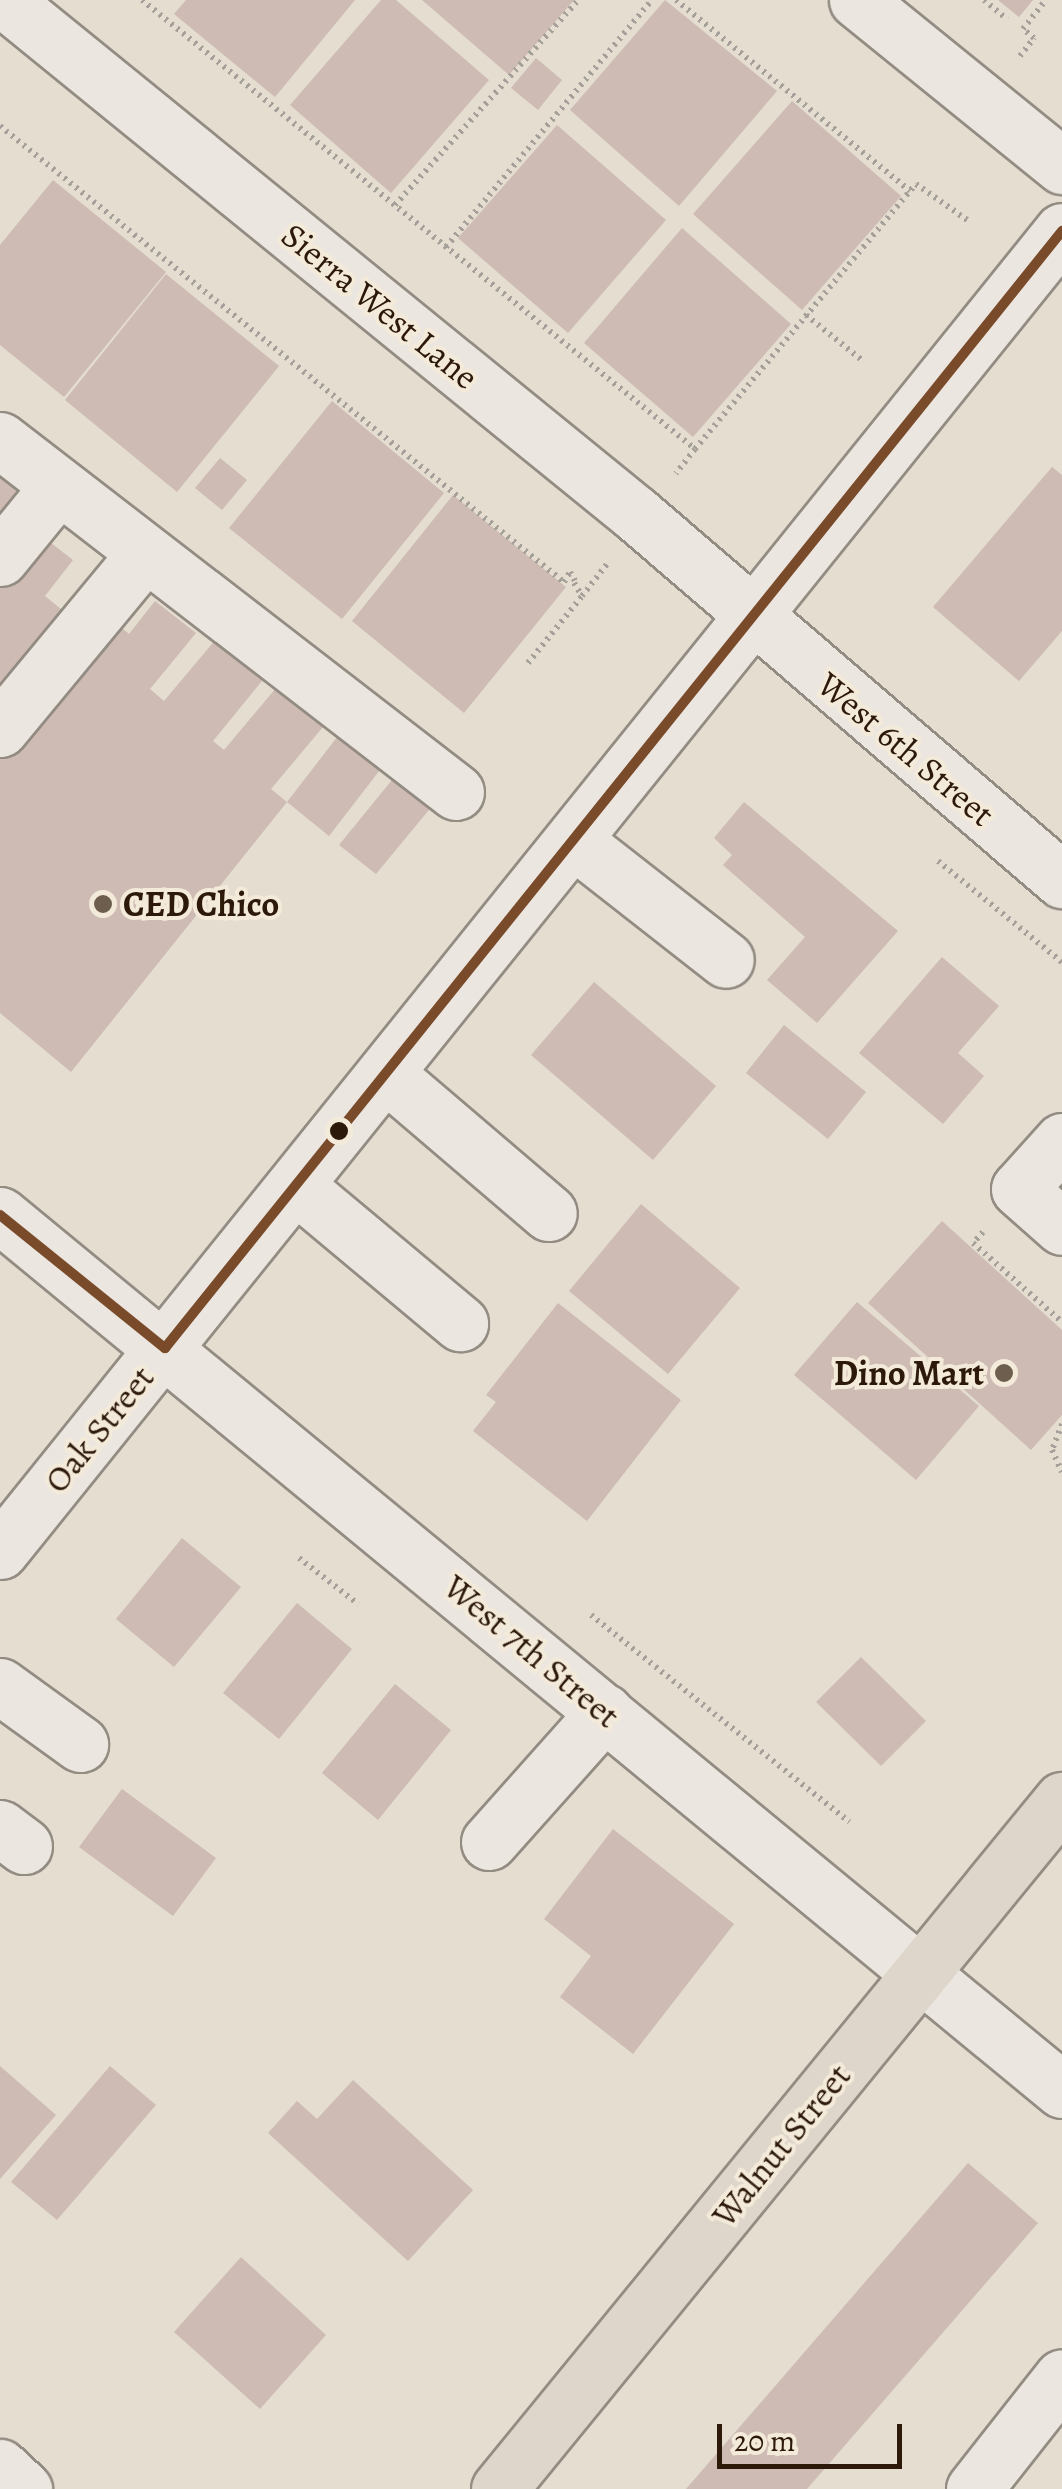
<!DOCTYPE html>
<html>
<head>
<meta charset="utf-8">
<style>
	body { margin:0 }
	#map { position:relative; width:1062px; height:2489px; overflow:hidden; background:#e5ddcf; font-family:Alegreya,serif }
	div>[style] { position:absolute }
	.building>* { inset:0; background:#cdbbb4 }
	.path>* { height:6px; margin-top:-3px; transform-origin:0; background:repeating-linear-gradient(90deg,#a5a099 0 2.5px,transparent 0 7.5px) }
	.roads { filter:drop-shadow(2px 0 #938c83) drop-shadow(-2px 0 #938c83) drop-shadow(0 2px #938c83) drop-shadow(0 -2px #938c83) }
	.minor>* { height:55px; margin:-27.5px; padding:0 27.5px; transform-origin:27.5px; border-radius:27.5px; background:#ebe6df }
	.major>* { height:55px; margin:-27.5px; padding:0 27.5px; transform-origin:27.5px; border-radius:27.5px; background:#ded6ca }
	.bus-1>* { height:10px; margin:-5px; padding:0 5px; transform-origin:5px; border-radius:5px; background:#7a4b2a }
	.dots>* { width:28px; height:28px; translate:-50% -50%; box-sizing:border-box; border:5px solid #f4eada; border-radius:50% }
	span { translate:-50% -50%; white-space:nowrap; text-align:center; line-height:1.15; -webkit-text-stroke:8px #f4eada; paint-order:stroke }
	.street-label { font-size:35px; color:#2c1909 }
	.poi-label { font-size:35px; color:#2c1909; font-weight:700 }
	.left { translate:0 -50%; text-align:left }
	.right { translate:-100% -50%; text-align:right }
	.scale { position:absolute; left:717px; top:2424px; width:185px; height:45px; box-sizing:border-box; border:5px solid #2c1909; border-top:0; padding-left:12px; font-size:30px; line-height:35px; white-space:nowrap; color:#2c1909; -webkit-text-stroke:8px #f4eada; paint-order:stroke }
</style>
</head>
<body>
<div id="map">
	<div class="building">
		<i style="clip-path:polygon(186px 0,355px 0,275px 97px,174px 14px)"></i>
		<i style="clip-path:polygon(381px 0,396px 0,489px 80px,391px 193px,290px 105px)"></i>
		<i style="clip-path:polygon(422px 0,574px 0,509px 75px)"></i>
		<i style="clip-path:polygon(665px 0,777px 91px,679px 206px,570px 110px)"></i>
		<i style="clip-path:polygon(998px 0,1033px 0,1019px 17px)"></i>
		<i style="clip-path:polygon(536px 58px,562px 80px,538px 110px,511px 88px)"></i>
		<i style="clip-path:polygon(792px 101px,901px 196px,802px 310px,693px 214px)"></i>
		<i style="clip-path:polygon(557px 125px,666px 220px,568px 333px,458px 238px)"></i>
		<i style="clip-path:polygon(53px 180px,166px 272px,64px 397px,0 345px,0 245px)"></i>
		<i style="clip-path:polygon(682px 228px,791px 324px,693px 437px,584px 343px)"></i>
		<i style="clip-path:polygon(166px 274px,279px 366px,177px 492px,65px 400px)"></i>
		<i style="clip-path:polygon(332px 401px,444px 493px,342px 619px,229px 528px)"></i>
		<i style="clip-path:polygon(220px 458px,247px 480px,222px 510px,195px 488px)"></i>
		<i style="clip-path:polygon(0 466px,32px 492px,0 532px)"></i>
		<i style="clip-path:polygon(1052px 467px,1062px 475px,1062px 631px,1019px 681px,933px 607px)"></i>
		<i style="clip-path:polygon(453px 495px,566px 587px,464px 713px,352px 621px)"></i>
		<i style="clip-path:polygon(33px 529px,73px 560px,45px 596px,67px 614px,0 700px,0 571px)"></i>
		<i style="clip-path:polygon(155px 601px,196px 633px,150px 689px,164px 701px,222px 632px,270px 671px,213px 741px,224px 750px,281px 682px,328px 721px,271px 789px,287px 802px,71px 1072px,0 1013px,0 749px,108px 616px,129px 634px)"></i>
		<i style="clip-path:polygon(341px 732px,383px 766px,329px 836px,287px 802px)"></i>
		<i style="clip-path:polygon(396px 775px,433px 805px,376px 874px,339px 845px)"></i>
		<i style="clip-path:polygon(744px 802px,898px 931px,817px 1023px,767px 980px,805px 937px,723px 865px,732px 855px,714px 838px)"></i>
		<i style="clip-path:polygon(942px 957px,999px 1006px,958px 1053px,984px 1076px,943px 1124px,859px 1053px)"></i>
		<i style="clip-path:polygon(594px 982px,716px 1086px,653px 1160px,531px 1055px)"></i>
		<i style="clip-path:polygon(784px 1025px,866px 1092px,828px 1139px,746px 1073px)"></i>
		<i style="clip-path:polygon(641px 1204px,740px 1288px,668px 1374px,569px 1291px)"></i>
		<i style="clip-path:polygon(942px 1221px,1062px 1330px,1062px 1415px,1031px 1450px,868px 1303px)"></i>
		<i style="clip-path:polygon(857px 1302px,979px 1406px,916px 1480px,794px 1375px)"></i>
		<i style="clip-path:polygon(558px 1303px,681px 1400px,587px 1521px,473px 1431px,496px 1402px,486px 1395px)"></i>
		<i style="clip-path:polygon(182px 1538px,241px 1587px,174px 1667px,116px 1619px)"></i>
		<i style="clip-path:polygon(297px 1603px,352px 1649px,279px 1739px,223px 1693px)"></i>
		<i style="clip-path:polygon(861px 1657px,926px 1721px,881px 1766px,816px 1702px)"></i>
		<i style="clip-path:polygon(395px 1684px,451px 1730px,378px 1820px,322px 1773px)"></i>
		<i style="clip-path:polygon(122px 1789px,216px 1858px,173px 1916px,79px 1847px)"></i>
		<i style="clip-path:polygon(613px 1829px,734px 1924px,633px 2054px,560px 1997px,591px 1956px,544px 1919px)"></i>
		<i style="clip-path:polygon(0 2066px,56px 2115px,0 2179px)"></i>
		<i style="clip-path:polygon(110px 2066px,156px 2105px,57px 2220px,11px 2182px)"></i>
		<i style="clip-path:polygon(353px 2080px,473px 2190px,408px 2261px,268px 2133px,297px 2101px,317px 2119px)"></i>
		<i style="clip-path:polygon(968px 2163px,1038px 2223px,807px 2489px,686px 2489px)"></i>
		<i style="clip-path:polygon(241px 2257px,326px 2335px,260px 2409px,174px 2332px)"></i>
	</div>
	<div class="path">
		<i style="left:142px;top:0;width:712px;rotate:39.07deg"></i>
		<i style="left:695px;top:449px;width:31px;rotate:128deg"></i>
		<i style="left:676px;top:0;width:302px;rotate:39.2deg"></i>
		<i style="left:984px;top:0;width:30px;rotate:40deg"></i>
		<i style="left:1020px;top:56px;width:23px;rotate:-52deg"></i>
		<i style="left:1034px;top:38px;width:14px;rotate:-141deg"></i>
		<i style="left:1023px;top:29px;width:37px;rotate:-52deg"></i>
		<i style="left:0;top:126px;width:725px;rotate:38.96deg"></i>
		<i style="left:564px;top:582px;width:12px;rotate:-59deg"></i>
		<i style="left:570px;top:572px;width:10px;rotate:61deg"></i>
		<i style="left:395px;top:205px;width:275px;rotate:-48.2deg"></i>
		<i style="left:446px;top:247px;width:322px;rotate:-50.2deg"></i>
		<i style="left:806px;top:315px;width:73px;rotate:38.9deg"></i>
		<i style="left:695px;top:449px;width:345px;rotate:-50.2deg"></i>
		<i style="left:916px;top:184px;width:66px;rotate:35.1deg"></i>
		<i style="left:574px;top:583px;width:15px;rotate:58deg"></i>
		<i style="left:582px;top:596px;width:41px;rotate:-52deg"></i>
		<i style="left:528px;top:663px;width:86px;rotate:-51.1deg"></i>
		<i style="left:938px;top:861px;width:160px;rotate:39.2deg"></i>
		<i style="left:983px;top:1232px;width:15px;rotate:132deg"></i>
		<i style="left:973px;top:1243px;width:119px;rotate:41.6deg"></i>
		<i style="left:1062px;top:1424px;width:28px;rotate:111deg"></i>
		<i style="left:1052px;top:1450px;width:24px;rotate:66deg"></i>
		<i style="left:299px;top:1558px;width:75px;rotate:37.9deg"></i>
		<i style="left:591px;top:1615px;width:331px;rotate:38.7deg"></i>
	</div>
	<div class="roads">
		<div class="minor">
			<i style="left:4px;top:0;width:815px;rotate:39.12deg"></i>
			<i style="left:636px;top:514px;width:562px;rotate:40.67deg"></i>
			<i style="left:857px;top:0;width:264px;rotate:39deg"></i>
			<i style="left:0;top:440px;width:576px;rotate:37.67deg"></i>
			<i style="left:0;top:558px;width:92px;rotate:-50.8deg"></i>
			<i style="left:0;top:729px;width:227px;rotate:-50.4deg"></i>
			<i style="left:573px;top:840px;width:194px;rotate:38.1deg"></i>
			<i style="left:386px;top:1074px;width:214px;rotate:40.5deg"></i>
			<i style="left:1062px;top:1141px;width:64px;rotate:131.9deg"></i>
			<i style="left:1019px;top:1189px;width:57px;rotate:41.5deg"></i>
			<i style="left:296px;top:1186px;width:214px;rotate:39.9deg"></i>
			<i style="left:0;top:1215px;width:1376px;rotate:39.49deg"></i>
			<i style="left:0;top:1551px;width:1694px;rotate:-51.18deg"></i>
			<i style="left:0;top:1686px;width:99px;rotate:35.9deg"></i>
			<i style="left:0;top:1828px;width:30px;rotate:37deg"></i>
			<i style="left:489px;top:1842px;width:174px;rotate:-48.3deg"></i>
			<i style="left:0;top:2467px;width:33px;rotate:43deg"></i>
			<i style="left:974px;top:2489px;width:142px;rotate:-51.8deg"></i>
		</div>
		<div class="major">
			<i style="left:499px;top:2489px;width:890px;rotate:-50.75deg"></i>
		</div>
	</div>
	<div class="bus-1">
		<i style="left:0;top:1215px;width:212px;rotate:38.9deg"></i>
		<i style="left:165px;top:1348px;width:1433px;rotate:-51.23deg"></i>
	</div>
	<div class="dots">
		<i style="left:103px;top:904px;background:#6d5e4e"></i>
		<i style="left:339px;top:1131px;background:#2c1909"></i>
		<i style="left:1004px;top:1373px;background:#6d5e4e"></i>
	</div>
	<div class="street-label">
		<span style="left:380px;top:306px;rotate:39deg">Sierra West Lane</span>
		<span style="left:906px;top:749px;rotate:40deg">West 6th Street</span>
		<span style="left:99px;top:1429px;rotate:-51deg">Oak Street</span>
		<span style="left:532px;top:1651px;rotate:40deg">West 7th Street</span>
		<span style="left:781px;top:2145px;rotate:-51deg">Walnut Street</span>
	</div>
	<div class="poi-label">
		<span class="left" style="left:123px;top:904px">CED Chico</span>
		<span class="right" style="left:984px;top:1373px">Dino Mart</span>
	</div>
	<div class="scale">20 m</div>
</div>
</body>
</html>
